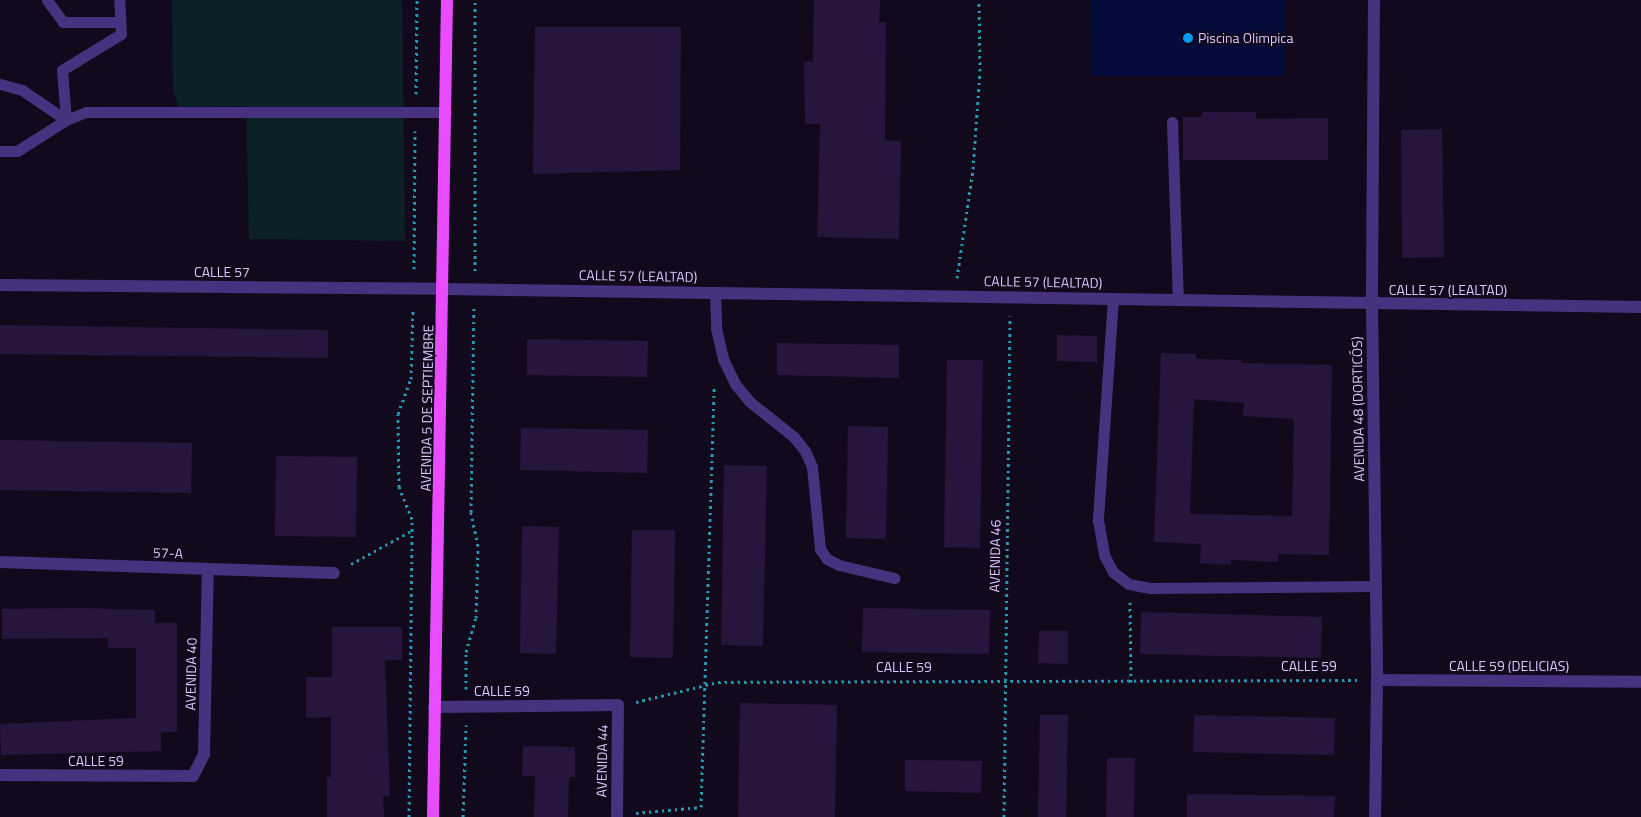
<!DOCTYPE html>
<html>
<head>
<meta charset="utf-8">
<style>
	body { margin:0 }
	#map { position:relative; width:1641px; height:817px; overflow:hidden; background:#120a1c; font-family:"Titillium Web",sans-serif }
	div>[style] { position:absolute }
	.green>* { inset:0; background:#0c2126 }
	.water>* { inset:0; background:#050b3a }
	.building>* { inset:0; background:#28153e }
	.path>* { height:3px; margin-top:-1.5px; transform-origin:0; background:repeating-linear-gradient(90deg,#2498b4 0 2.5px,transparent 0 6.5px) }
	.service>* { height:11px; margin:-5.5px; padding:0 5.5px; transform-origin:5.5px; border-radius:5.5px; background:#48317f }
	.minor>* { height:12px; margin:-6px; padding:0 6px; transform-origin:6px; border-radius:6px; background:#48317f }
	.tertiary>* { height:12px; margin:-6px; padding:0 6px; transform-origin:6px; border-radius:6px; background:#48317f }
	.primary>* { height:12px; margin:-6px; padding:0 6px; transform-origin:6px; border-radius:6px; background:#e94cff }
	.dots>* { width:14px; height:14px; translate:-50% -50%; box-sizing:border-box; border:2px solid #120a1c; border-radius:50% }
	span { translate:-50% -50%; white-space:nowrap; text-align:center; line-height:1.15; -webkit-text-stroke:4px #120a1c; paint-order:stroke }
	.poi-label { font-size:14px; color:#dac5ff }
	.left { translate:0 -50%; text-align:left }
	.street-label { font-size:14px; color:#dac5ff }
</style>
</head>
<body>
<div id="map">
	<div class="green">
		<i style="clip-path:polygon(172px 0,402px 0,405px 241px,249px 239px,246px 106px,179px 107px,173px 91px)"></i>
	</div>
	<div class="water">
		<i style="clip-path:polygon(1090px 0,1285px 0,1284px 76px,1091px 76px)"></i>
	</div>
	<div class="building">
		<i style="clip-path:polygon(814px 0,880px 0,879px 22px,886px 22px,885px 140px,901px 141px,899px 239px,817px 237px,820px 124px,805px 124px,804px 62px,813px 62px)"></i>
		<i style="clip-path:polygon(535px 27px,681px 27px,680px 170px,533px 174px)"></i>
		<i style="clip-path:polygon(1202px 112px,1256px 112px,1256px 119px,1328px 118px,1328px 160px,1183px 160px,1183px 117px,1202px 117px)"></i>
		<i style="clip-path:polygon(1442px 129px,1444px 257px,1402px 258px,1401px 130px)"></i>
		<i style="clip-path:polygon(0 325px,328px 330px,328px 358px,0 354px)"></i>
		<i style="clip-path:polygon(1057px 335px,1097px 336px,1097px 362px,1057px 361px)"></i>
		<i style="clip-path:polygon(527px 339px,648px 341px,647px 377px,527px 375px)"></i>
		<i style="clip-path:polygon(777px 343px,899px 345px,899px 378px,777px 375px)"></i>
		<i style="clip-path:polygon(evenodd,1161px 353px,1196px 354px,1196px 359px,1241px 360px,1241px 363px,1332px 365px,1329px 555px,1278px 554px,1278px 562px,1231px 560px,1231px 565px,1200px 563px,1201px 544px,1154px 542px,1161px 353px,1194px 399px,1244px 403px,1243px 416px,1294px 419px,1292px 516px,1190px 514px,1194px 399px)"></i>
		<i style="clip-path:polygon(947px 360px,983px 360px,980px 548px,944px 547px)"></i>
		<i style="clip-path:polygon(848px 426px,888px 427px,886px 539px,846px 538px)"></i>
		<i style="clip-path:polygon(521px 428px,648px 430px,647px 473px,520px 470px)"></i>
		<i style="clip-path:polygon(0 440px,192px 443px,191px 493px,0 490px)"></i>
		<i style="clip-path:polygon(276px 456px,357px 457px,356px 537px,275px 536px)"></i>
		<i style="clip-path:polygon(724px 465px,767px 466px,763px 646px,721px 645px)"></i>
		<i style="clip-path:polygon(522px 526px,559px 527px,556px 654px,520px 653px)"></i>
		<i style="clip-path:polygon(632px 530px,675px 530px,673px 658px,630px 657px)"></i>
		<i style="clip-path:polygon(80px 608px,155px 610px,155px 623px,177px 623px,177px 732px,161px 732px,161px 751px,1px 755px,0 724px,136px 718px,136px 648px,108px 648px,108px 638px,2px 639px,2px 609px)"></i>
		<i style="clip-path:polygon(863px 608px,990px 610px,989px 654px,862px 652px)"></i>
		<i style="clip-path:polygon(1141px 612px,1322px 617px,1321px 658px,1140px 654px)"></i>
		<i style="clip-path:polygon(332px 627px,402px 627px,402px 660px,385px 660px,390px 796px,383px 796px,384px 817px,327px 817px,327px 777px,331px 777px,331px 717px,306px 718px,306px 677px,332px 677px)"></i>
		<i style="clip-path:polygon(1039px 631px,1068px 631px,1068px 664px,1038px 663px)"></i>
		<i style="clip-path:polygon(740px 703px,837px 705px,835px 817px,738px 817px)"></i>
		<i style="clip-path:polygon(1040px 715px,1068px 715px,1066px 817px,1038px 817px)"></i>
		<i style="clip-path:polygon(1194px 715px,1335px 718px,1334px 755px,1193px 752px)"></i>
		<i style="clip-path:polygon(523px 746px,575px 747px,575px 777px,569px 777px,568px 817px,534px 817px,535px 776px,522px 776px)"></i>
		<i style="clip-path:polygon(1107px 758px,1135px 758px,1134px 817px,1106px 817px)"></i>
		<i style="clip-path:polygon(905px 760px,982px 761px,981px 793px,905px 791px)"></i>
		<i style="clip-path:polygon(1187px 794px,1335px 796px,1334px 817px,1187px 817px)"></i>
	</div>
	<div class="path">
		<i style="left:416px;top:94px;width:94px;rotate:-89.4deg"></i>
		<i style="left:414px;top:269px;width:138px;rotate:-89.6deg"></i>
		<i style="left:475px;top:271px;width:271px;rotate:-90deg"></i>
		<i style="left:957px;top:278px;width:110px;rotate:-81.6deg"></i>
		<i style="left:973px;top:169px;width:98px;rotate:-85.9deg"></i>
		<i style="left:980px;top:71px;width:71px;rotate:-90.8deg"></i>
		<i style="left:351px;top:564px;width:68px;rotate:-28.8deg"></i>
		<i style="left:1130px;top:602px;width:80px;rotate:89.3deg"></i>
		<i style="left:466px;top:689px;width:37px;rotate:-90deg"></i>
		<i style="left:466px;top:652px;width:35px;rotate:-74deg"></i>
		<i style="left:476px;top:618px;width:72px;rotate:-88.4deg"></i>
		<i style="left:478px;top:546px;width:35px;rotate:-102deg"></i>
		<i style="left:471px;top:512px;width:205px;rotate:-89.2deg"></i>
		<i style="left:636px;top:702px;width:84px;rotate:-13.7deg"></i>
		<i style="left:718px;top:682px;width:639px;rotate:-0.18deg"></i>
		<i style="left:636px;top:813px;width:65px;rotate:-5.3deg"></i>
		<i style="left:701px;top:807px;width:421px;rotate:-88.2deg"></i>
		<i style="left:409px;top:817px;width:298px;rotate:-89.4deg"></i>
		<i style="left:412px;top:519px;width:35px;rotate:-112deg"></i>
		<i style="left:399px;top:487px;width:73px;rotate:-90.8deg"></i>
		<i style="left:398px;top:414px;width:37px;rotate:-70deg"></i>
		<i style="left:411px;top:379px;width:71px;rotate:-88.4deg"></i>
		<i style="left:463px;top:817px;width:92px;rotate:-88.1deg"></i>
		<i style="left:1004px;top:817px;width:501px;rotate:-89.31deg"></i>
	</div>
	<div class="service">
		<i style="left:47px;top:0;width:27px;rotate:54deg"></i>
		<i style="left:63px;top:22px;width:57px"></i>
		<i style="left:0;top:84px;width:23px;rotate:15deg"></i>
		<i style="left:22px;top:90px;width:53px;rotate:34.3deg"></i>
		<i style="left:66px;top:120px;width:50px;rotate:-94.6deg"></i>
		<i style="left:62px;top:70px;width:69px;rotate:-31.4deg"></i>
		<i style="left:121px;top:34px;width:34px;rotate:-93deg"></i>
		<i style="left:1172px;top:122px;width:178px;rotate:88.1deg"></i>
		<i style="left:0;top:151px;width:17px"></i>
		<i style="left:17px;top:151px;width:58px;rotate:-32.3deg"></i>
		<i style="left:66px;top:120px;width:22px;rotate:-22deg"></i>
		<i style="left:86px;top:112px;width:360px"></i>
		<i style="left:715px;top:292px;width:36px;rotate:88deg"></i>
		<i style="left:716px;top:328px;width:32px;rotate:77deg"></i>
		<i style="left:723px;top:359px;width:28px;rotate:64deg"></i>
		<i style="left:735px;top:384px;width:23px;rotate:50deg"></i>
		<i style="left:750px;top:402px;width:56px;rotate:38.5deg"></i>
		<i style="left:794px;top:437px;width:18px;rotate:52deg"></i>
		<i style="left:805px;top:451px;width:17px;rotate:66deg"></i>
		<i style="left:812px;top:467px;width:82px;rotate:84.4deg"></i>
		<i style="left:820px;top:549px;width:12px;rotate:55deg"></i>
		<i style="left:827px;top:559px;width:13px;rotate:27deg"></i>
		<i style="left:839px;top:565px;width:57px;rotate:13.3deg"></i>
		<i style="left:1113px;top:298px;width:223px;rotate:93.9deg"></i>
		<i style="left:1098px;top:520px;width:36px;rotate:80deg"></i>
		<i style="left:1104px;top:555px;width:19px;rotate:62deg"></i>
		<i style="left:1113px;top:572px;width:20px;rotate:37deg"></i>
		<i style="left:1129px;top:584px;width:21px;rotate:11deg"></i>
		<i style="left:1150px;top:588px;width:225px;rotate:-0.5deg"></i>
	</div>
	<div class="minor">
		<i style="left:1374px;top:0;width:305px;rotate:90.4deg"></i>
		<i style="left:1372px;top:305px;width:375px;rotate:89.2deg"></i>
		<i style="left:1377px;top:680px;width:137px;rotate:90.8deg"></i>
		<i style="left:444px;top:289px;width:1197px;rotate:0.86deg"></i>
		<i style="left:0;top:562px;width:334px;rotate:1.9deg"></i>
		<i style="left:1377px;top:680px;width:264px;rotate:0.4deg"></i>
		<i style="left:434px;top:707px;width:184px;rotate:-0.6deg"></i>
		<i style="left:618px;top:705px;width:112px;rotate:90.5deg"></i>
		<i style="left:0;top:775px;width:193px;rotate:0.3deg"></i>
		<i style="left:193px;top:776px;width:25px;rotate:-63deg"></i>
		<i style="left:204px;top:754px;width:185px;rotate:-88.8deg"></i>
	</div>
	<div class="tertiary">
		<i style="left:0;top:285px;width:444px;rotate:0.5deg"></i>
	</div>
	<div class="primary">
		<i style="left:433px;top:817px;width:817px;rotate:-89.02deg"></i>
	</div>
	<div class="dots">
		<i style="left:1188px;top:38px;background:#009bf0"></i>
	</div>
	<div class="poi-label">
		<span class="left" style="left:1198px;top:38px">Piscina Olimpica</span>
	</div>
	<div class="street-label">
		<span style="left:222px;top:272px">CALLE 57</span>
		<span style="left:638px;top:276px;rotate:1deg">CALLE 57 (LEALTAD)</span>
		<span style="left:1043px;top:282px;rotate:1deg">CALLE 57 (LEALTAD)</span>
		<span style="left:1448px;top:290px">CALLE 57 (LEALTAD)</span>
		<span style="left:427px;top:408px;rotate:-89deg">AVENIDA 5 DE SEPTIEMBRE</span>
		<span style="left:1358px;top:409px;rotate:-91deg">AVENIDA 48 (DORTICÓS)</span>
		<span style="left:168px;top:553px;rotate:2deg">57-A</span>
		<span style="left:995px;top:556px;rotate:-89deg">AVENIDA 46</span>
		<span style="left:1309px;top:666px">CALLE 59</span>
		<span style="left:1509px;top:666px">CALLE 59 (DELICIAS)</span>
		<span style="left:904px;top:667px">CALLE 59</span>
		<span style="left:191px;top:674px;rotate:-89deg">AVENIDA 40</span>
		<span style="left:502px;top:691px">CALLE 59</span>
		<span style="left:96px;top:761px">CALLE 59</span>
		<span style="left:602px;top:761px;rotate:-89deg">AVENIDA 44</span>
	</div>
</div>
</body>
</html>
